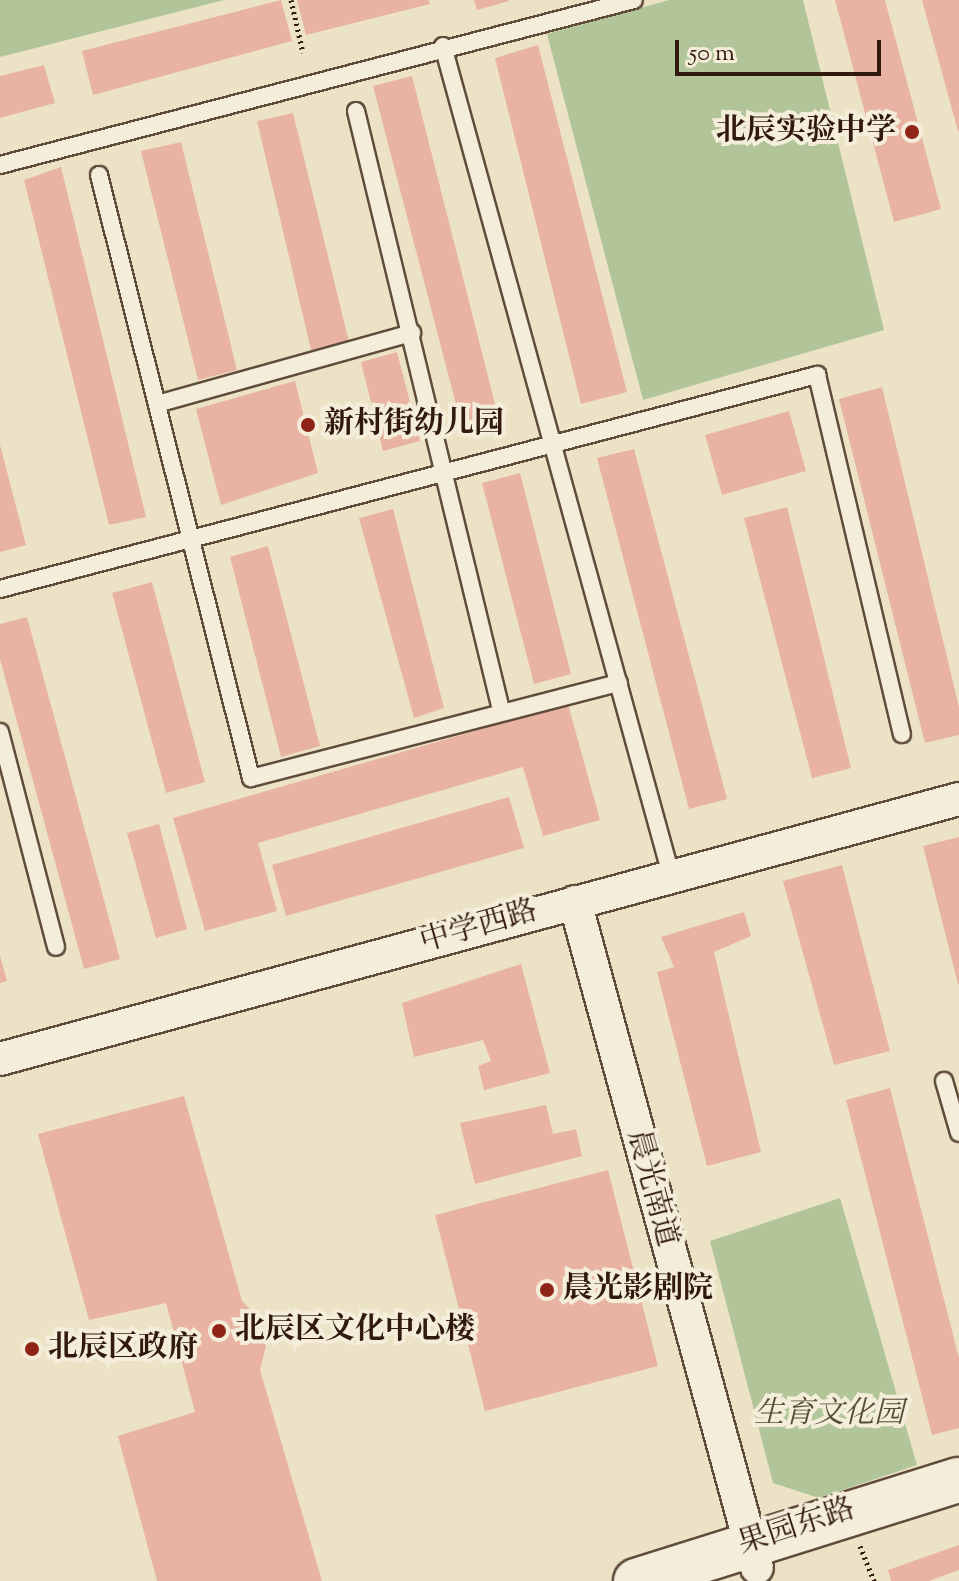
<!DOCTYPE html>
<html>
<head>
<meta charset="utf-8">
<style>
	body { margin:0 }
	#map { position:relative; width:959px; height:1581px; overflow:hidden; background:#ece3c6; font-family:"Sorts Mill Goudy","Noto Serif SC",serif }
	div>[style] { position:absolute }
	.green>* { inset:0; background:#b2c599 }
	.building>* { inset:0; background:#e8b3a3 }
	.path>* { height:5px; margin-top:-2.5px; transform-origin:0; background:repeating-linear-gradient(90deg,#31190d 0 2px,transparent 0 6px) }
	.roads { filter:drop-shadow(2px 0 #604c3b) drop-shadow(-2px 0 #604c3b) drop-shadow(0 2px #604c3b) drop-shadow(0 -2px #604c3b) }
	.lane>* { height:16px; margin:-8px; padding:0 8px; transform-origin:8px; border-radius:8px; background:#f3edda }
	.street>* { height:32px; margin:-16px; padding:0 16px; transform-origin:16px; border-radius:16px; background:#f3edda }
	.secondary>* { height:44px; margin:-22px; padding:0 22px; transform-origin:22px; border-radius:22px; background:#f3edda }
	.dots>* { width:22px; height:22px; translate:-50% -50%; box-sizing:border-box; border:4px solid #f3edda; border-radius:50% }
	span { translate:-50% -50%; white-space:nowrap; text-align:center; line-height:1.15; -webkit-text-stroke:8px #f3edda; paint-order:stroke }
	.poi-label { font-size:30px; color:#31190d; font-weight:700 }
	.right { translate:-100% -50%; text-align:right }
	.left { translate:0 -50%; text-align:left }
	.street-label { font-size:30px; color:#31190d }
	.park-label { font-size:30px; color:#584d37; font-style:italic }
	.scale { position:absolute; left:675px; top:40px; width:206px; height:36px; box-sizing:border-box; border:4px solid #31190d; border-top:0; padding-left:10px; font-size:24px; line-height:28px; white-space:nowrap; color:#31190d; -webkit-text-stroke:6px #f3edda; paint-order:stroke }
</style>
</head>
<body>
<div id="map">
	<div class="green">
		<i style="clip-path:polygon(0 0,224px 0,0 57px)"></i>
		<i style="clip-path:polygon(669px 0,803px 0,884px 330px,643px 400px,547px 34px)"></i>
		<i style="clip-path:polygon(840px 1198px,917px 1465px,819px 1498px,773px 1483px,710px 1241px)"></i>
	</div>
	<div class="building">
		<i style="clip-path:polygon(281px 0,292px 41px,93px 95px,82px 51px)"></i>
		<i style="clip-path:polygon(297px 0,429px 0,430px 4px,306px 35px)"></i>
		<i style="clip-path:polygon(474px 0,509px 0,509px 1px,477px 10px)"></i>
		<i style="clip-path:polygon(835px 0,885px 0,941px 209px,894px 222px)"></i>
		<i style="clip-path:polygon(922px 0,959px 0,959px 131px,958px 131px)"></i>
		<i style="clip-path:polygon(538px 45px,627px 392px,581px 404px,495px 58px)"></i>
		<i style="clip-path:polygon(44px 65px,55px 103px,0 118px,0 76px)"></i>
		<i style="clip-path:polygon(412px 76px,500px 424px,463px 431px,373px 86px)"></i>
		<i style="clip-path:polygon(293px 113px,349px 342px,311px 350px,257px 121px)"></i>
		<i style="clip-path:polygon(181px 142px,237px 370px,198px 380px,141px 151px)"></i>
		<i style="clip-path:polygon(61px 167px,146px 517px,109px 525px,24px 180px)"></i>
		<i style="clip-path:polygon(397px 352px,420px 441px,383px 451px,361px 362px)"></i>
		<i style="clip-path:polygon(295px 381px,318px 473px,221px 505px,196px 409px)"></i>
		<i style="clip-path:polygon(882px 387px,959px 707px,959px 735px,925px 743px,839px 399px)"></i>
		<i style="clip-path:polygon(789px 411px,806px 471px,722px 495px,705px 435px)"></i>
		<i style="clip-path:polygon(0 445px,26px 545px,0 552px)"></i>
		<i style="clip-path:polygon(634px 449px,727px 799px,689px 809px,597px 458px)"></i>
		<i style="clip-path:polygon(520px 473px,571px 674px,534px 684px,482px 483px)"></i>
		<i style="clip-path:polygon(787px 507px,851px 768px,812px 778px,744px 518px)"></i>
		<i style="clip-path:polygon(393px 509px,444px 708px,414px 718px,359px 518px)"></i>
		<i style="clip-path:polygon(268px 546px,320px 746px,281px 757px,230px 557px)"></i>
		<i style="clip-path:polygon(152px 582px,205px 782px,166px 793px,112px 593px)"></i>
		<i style="clip-path:polygon(27px 617px,120px 959px,84px 969px,0 659px,0 624px)"></i>
		<i style="clip-path:polygon(568px 704px,600px 820px,543px 836px,523px 767px,258px 843px,277px 911px,205px 931px,173px 818px)"></i>
		<i style="clip-path:polygon(509px 797px,524px 848px,286px 916px,272px 865px)"></i>
		<i style="clip-path:polygon(159px 824px,187px 929px,156px 938px,127px 833px)"></i>
		<i style="clip-path:polygon(959px 837px,959px 984px,958px 984px,923px 846px)"></i>
		<i style="clip-path:polygon(842px 865px,890px 1051px,834px 1065px,783px 881px)"></i>
		<i style="clip-path:polygon(744px 912px,751px 936px,714px 952px,761px 1152px,707px 1166px,657px 972px,674px 967px,661px 937px)"></i>
		<i style="clip-path:polygon(0 956px,7px 981px,0 983px)"></i>
		<i style="clip-path:polygon(521px 964px,550px 1073px,484px 1090px,478px 1066px,491px 1061px,483px 1040px,414px 1057px,402px 1003px)"></i>
		<i style="clip-path:polygon(890px 1088px,959px 1358px,959px 1428px,932px 1435px,846px 1100px)"></i>
		<i style="clip-path:polygon(184px 1096px,242px 1301px,261px 1320px,267px 1342px,260px 1370px,322px 1581px,157px 1581px,118px 1436px,195px 1412px,166px 1303px,89px 1320px,38px 1134px)"></i>
		<i style="clip-path:polygon(546px 1105px,553px 1134px,576px 1129px,582px 1156px,475px 1184px,460px 1123px)"></i>
		<i style="clip-path:polygon(608px 1170px,658px 1366px,485px 1411px,435px 1215px)"></i>
		<i style="clip-path:polygon(959px 1545px,959px 1570px,929px 1581px,891px 1581px,888px 1570px)"></i>
	</div>
	<div class="path">
		<i style="left:291px;top:0;width:54px;rotate:77.2deg"></i>
		<i style="left:860px;top:1546px;width:38px;rotate:68deg"></i>
	</div>
	<div class="roads">
		<div class="lane">
			<i style="left:443px;top:46px;width:860px;rotate:74.62deg"></i>
			<i style="left:356px;top:111px;width:616px;rotate:76.39deg"></i>
			<i style="left:0;top:165px;width:655px;rotate:-14.59deg"></i>
			<i style="left:99px;top:175px;width:622px;rotate:75.85deg"></i>
			<i style="left:251px;top:778px;width:380px;rotate:-14.5deg"></i>
			<i style="left:157px;top:404px;width:265px;rotate:-15.6deg"></i>
			<i style="left:0;top:589px;width:845px;rotate:-14.68deg"></i>
			<i style="left:817px;top:375px;width:369px;rotate:76.7deg"></i>
			<i style="left:0;top:732px;width:222px;rotate:75.4deg"></i>
			<i style="left:944px;top:1081px;width:54px;rotate:73.9deg"></i>
		</div>
		<div class="street">
			<i style="left:575px;top:902px;width:690px;rotate:74.72deg"></i>
			<i style="left:0;top:1059px;width:994px;rotate:-15.17deg"></i>
		</div>
		<div class="secondary">
			<i style="left:636px;top:1581px;width:338px;rotate:-17.4deg"></i>
		</div>
	</div>
	<div class="dots">
		<i style="left:912px;top:132px;background:#8f2418"></i>
		<i style="left:308px;top:425px;background:#8f2418"></i>
		<i style="left:547px;top:1290px;background:#8f2418"></i>
		<i style="left:219px;top:1331px;background:#8f2418"></i>
		<i style="left:32px;top:1349px;background:#8f2418"></i>
	</div>
	<div class="poi-label">
		<span class="right" style="left:896px;top:132px">北辰实验中学</span>
		<span class="left" style="left:324px;top:425px">新村街幼儿园</span>
		<span class="left" style="left:563px;top:1290px">晨光影剧院</span>
		<span class="left" style="left:235px;top:1331px">北辰区文化中心楼</span>
		<span class="left" style="left:48px;top:1349px">北辰区政府</span>
	</div>
	<div class="street-label">
		<span style="left:479px;top:928px;rotate:-16deg">中学西路</span>
		<span style="left:651px;top:1189px;rotate:75deg">晨光南道</span>
		<span style="left:797px;top:1528px;rotate:-18deg">果园东路</span>
	</div>
	<div class="park-label">
		<span style="left:829px;top:1415px">生育文化园</span>
	</div>
	<div class="scale">50 m</div>
</div>
</body>
</html>
